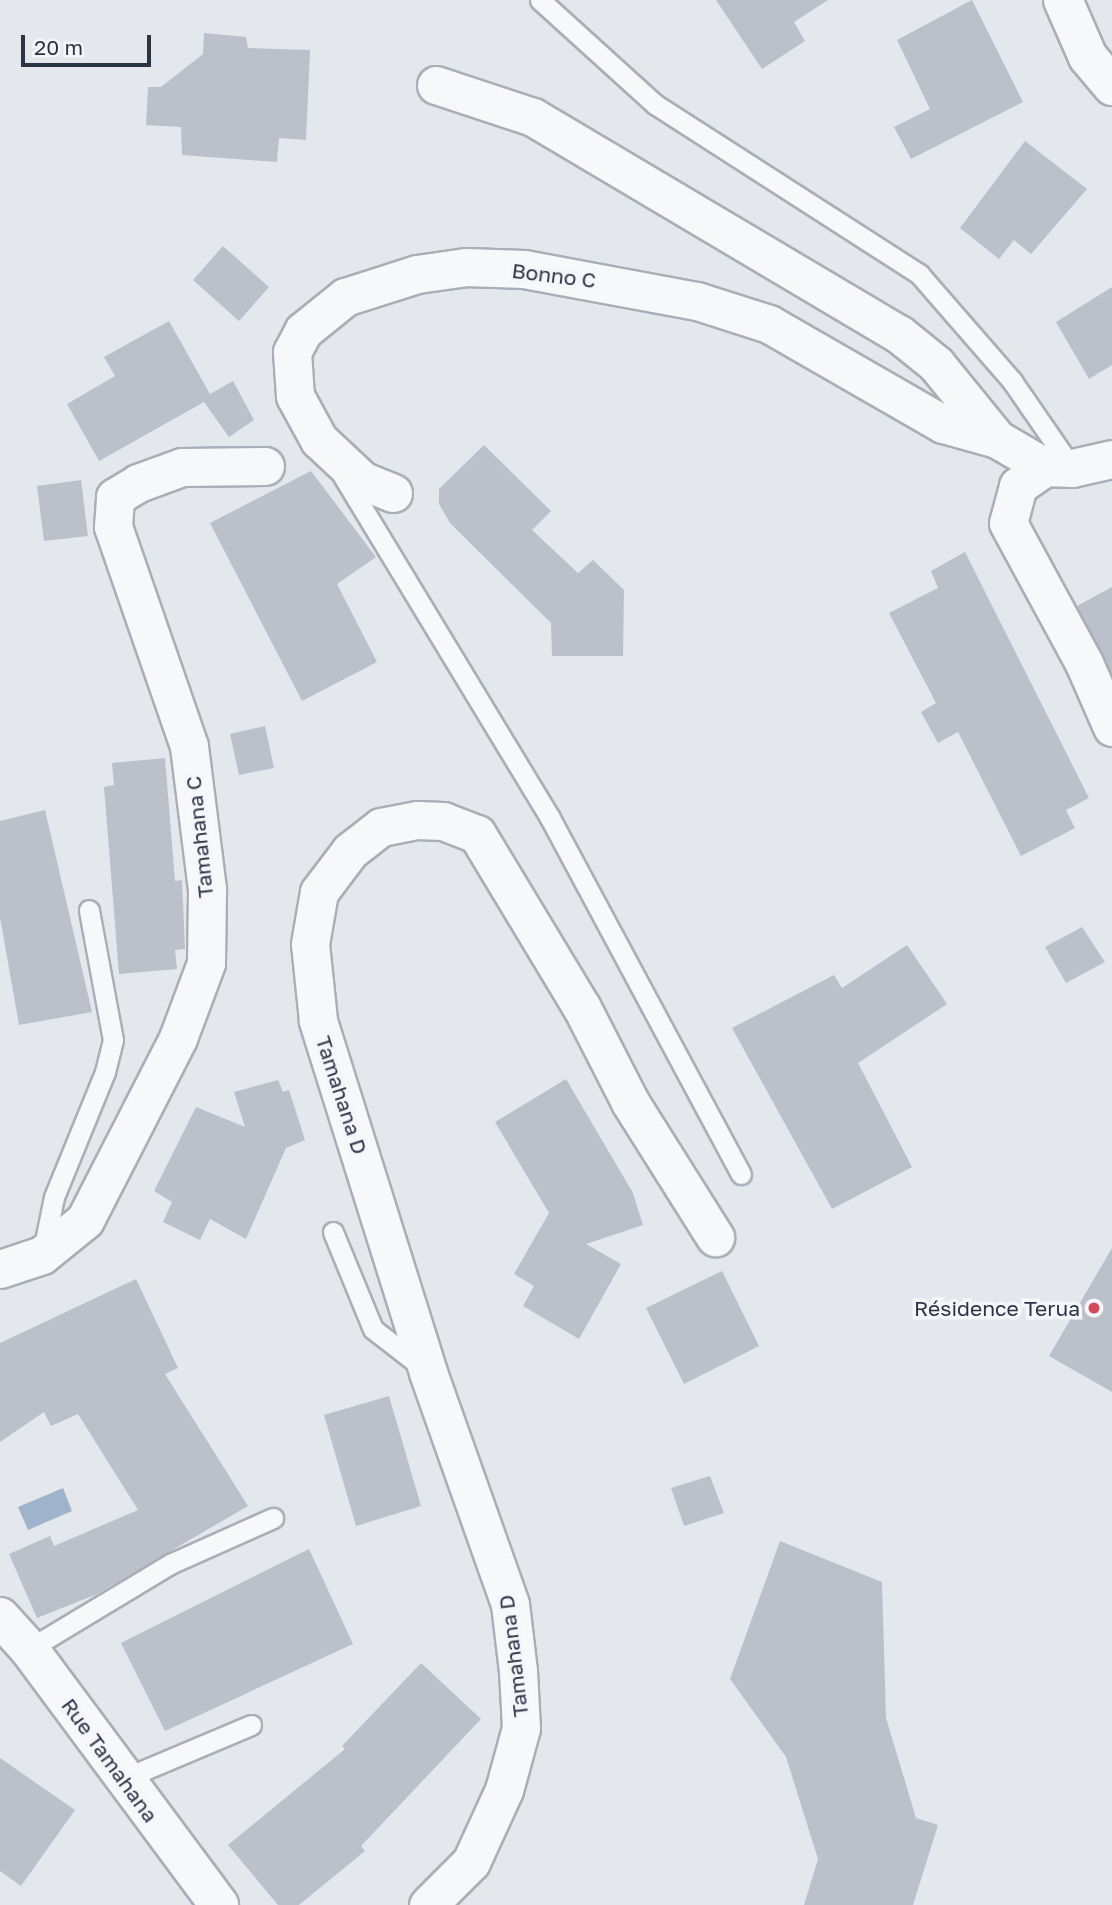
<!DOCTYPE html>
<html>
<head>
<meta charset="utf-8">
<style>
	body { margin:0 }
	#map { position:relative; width:1112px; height:1905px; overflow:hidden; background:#e4e7ec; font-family:"Golos Text",sans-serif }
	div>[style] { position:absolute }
	.water>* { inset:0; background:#9fb4cc }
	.building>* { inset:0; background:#bbc0ca }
	.roads { filter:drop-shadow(2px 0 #a9aeb7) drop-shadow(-2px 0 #a9aeb7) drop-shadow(0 2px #a9aeb7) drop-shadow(0 -2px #a9aeb7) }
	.service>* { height:19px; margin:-9.5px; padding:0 9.5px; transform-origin:9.5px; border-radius:9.5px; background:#f7f8fa }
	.minor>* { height:37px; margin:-18.5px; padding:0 18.5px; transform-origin:18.5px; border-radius:18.5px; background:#f7f8fa }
	.tertiary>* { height:38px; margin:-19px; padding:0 19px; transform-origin:19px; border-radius:19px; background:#f7f8fa }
	.dots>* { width:19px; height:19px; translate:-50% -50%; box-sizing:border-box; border:4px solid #f4f6f9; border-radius:50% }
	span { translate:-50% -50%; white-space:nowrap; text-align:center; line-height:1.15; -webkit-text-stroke:7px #f4f6f9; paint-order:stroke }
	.street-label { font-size:21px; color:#2b3445 }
	.poi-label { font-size:21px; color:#2b3445 }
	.right { translate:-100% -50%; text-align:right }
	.scale { position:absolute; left:21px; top:35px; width:130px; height:32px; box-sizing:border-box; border:4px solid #2b3445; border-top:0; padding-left:9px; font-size:21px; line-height:24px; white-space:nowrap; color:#2b3445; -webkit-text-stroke:5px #f4f6f9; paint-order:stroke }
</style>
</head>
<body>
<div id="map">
	<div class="water">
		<i style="clip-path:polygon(63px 1488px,72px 1511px,28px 1530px,18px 1507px)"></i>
	</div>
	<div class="building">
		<i style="clip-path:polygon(716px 0,828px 0,794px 22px,805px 41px,762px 69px)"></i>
		<i style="clip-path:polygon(972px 0,1023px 102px,911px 159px,894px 127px,930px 109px,897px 40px)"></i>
		<i style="clip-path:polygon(204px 33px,246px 37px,248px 48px,310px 50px,306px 140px,279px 138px,277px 162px,182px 155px,181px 127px,146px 125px,148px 87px,161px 87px,203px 54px)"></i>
		<i style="clip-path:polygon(1025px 141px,1087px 189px,1031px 254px,1014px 240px,999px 259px,960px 228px)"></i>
		<i style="clip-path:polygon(223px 246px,269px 287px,239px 321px,193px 280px)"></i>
		<i style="clip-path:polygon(1112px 287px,1112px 365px,1089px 379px,1056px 322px)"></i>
		<i style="clip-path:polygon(169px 321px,210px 394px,233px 381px,254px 420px,229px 437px,204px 402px,99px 461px,67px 404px,115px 376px,104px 357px)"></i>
		<i style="clip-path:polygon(484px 445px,551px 511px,532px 530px,578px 573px,593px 560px,624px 590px,623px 656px,552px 656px,551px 623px,450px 523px,439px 504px,439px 489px)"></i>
		<i style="clip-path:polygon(311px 471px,376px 557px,337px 584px,377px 662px,302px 701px,210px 523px)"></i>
		<i style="clip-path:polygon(81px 480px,88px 536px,44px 541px,37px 486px)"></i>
		<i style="clip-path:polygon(965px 552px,1089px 798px,1066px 810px,1075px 828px,1021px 856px,958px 732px,938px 743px,921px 712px,936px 703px,889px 613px,938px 588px,931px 571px)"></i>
		<i style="clip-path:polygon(1112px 587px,1112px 675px,1077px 606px)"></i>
		<i style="clip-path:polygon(265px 726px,274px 768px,239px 775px,230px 734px)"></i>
		<i style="clip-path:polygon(165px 758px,175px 881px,182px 880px,185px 949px,175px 950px,177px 969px,119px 974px,104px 787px,114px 785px,112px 763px)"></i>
		<i style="clip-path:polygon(45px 810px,92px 1012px,19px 1025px,0 917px,0 821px)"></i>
		<i style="clip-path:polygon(1082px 927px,1105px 962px,1066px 983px,1045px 947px)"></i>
		<i style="clip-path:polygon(907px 945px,947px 1004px,858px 1063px,912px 1167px,832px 1209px,732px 1028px,834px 975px,842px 988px)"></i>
		<i style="clip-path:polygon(566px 1079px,633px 1193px,643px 1225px,586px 1244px,621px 1264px,579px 1339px,523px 1306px,534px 1286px,514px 1274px,549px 1213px,495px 1122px)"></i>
		<i style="clip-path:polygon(278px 1080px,283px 1092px,289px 1090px,305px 1140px,286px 1148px,246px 1239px,210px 1219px,200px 1240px,163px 1222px,172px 1202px,154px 1191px,196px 1107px,245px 1127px,234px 1092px)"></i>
		<i style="clip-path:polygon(1112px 1248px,1112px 1392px,1049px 1356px)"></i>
		<i style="clip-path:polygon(722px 1271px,759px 1346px,684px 1384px,646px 1308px)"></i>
		<i style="clip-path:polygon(136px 1279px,178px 1368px,165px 1374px,248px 1506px,97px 1594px,37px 1618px,9px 1554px,50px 1536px,54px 1546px,138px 1510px,78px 1414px,51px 1426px,44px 1412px,0 1442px,0 1343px)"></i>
		<i style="clip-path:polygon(389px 1396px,421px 1506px,356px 1526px,324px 1415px)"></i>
		<i style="clip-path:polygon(710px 1476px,724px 1513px,684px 1526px,671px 1488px)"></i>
		<i style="clip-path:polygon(780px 1541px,882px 1582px,886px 1718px,916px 1818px,938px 1825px,913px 1905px,804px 1905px,818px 1859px,786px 1757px,730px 1679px)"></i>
		<i style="clip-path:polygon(309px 1549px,353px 1644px,165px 1731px,121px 1643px)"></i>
		<i style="clip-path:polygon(421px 1663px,481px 1719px,361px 1846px,365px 1851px,299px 1905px,278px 1905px,228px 1845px,345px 1749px,342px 1746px)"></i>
		<i style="clip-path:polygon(0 1758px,75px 1810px,21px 1886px,0 1871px)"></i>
	</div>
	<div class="roads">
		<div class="service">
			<i style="left:540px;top:0;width:156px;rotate:42.2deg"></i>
			<i style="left:656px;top:105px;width:313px;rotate:32.7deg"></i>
			<i style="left:919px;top:274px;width:142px;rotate:49deg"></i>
			<i style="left:1012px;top:381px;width:106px;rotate:55.4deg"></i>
			<i style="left:343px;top:476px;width:400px;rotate:58.8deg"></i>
			<i style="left:550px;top:818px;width:404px;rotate:61.8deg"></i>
			<i style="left:333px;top:1232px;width:105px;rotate:67.6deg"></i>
			<i style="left:373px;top:1329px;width:62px;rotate:37.8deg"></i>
			<i style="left:43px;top:1251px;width:55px;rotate:-78.5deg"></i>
			<i style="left:54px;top:1197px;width:135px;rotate:-67.8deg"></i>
			<i style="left:105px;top:1072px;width:33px;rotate:-76deg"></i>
			<i style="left:113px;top:1040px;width:132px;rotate:-100.5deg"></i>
			<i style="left:29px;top:1649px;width:165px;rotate:-31.1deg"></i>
			<i style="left:170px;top:1564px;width:113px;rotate:-24.1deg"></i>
			<i style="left:123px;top:1779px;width:139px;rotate:-22.9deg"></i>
		</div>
		<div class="minor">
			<i style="left:436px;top:85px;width:102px;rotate:18.3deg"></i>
			<i style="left:533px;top:117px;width:425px;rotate:30.7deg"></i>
			<i style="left:899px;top:334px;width:48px;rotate:39deg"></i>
			<i style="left:936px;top:364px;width:97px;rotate:50.9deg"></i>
			<i style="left:997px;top:439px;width:56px;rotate:30.3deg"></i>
			<i style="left:1112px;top:459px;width:41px;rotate:167.3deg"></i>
			<i style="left:1072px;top:468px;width:27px;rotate:-178deg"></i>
			<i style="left:1045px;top:467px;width:33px;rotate:145deg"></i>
			<i style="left:1018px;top:486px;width:38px;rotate:105deg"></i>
			<i style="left:1008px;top:523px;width:159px;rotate:61.5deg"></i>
			<i style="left:1084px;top:663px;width:70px;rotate:66.4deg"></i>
			<i style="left:393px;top:493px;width:32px;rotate:-158deg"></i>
			<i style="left:363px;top:481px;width:60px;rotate:-137deg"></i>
			<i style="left:319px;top:440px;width:50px;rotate:-118.6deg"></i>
			<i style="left:295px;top:396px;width:44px;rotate:-93.9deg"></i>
			<i style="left:292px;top:352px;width:24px;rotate:-62deg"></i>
			<i style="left:303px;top:331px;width:54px;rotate:-39deg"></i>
			<i style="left:345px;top:297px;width:76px;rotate:-17.7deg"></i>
			<i style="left:417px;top:274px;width:49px;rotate:-8.1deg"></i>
			<i style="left:466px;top:267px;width:58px;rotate:2deg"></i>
			<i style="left:524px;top:269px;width:176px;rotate:10.5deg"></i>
			<i style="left:697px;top:301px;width:76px;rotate:17.7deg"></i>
			<i style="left:769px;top:324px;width:201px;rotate:29.9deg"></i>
			<i style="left:943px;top:424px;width:56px;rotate:15.5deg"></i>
			<i style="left:0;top:1269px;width:44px;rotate:-18.4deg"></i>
			<i style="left:42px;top:1255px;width:55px;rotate:-39.1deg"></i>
			<i style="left:85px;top:1220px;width:204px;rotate:-62.9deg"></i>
			<i style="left:178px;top:1038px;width:80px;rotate:-69.5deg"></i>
			<i style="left:206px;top:963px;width:74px;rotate:-89.2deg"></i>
			<i style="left:207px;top:889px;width:144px;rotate:-97.2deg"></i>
			<i style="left:189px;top:746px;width:232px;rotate:-109.1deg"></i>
			<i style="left:113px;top:527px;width:30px;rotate:-86deg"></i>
			<i style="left:115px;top:497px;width:27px;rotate:-31deg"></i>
			<i style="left:138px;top:483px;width:47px;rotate:-20deg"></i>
			<i style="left:182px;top:467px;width:83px;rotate:-0.7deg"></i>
			<i style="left:428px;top:1905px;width:61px;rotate:-45deg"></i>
			<i style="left:471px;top:1862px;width:79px;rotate:-65.4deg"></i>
			<i style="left:504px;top:1790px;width:64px;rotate:-74.7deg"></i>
			<i style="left:521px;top:1728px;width:57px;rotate:-93deg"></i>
			<i style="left:518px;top:1671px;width:67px;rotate:-96.8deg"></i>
			<i style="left:510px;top:1604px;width:246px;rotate:-109.5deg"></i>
			<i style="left:428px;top:1372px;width:369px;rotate:-107.4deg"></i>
			<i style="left:318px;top:1020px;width:76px;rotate:-96deg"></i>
			<i style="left:310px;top:944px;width:53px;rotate:-80.2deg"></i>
			<i style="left:319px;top:892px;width:51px;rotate:-52.9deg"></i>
			<i style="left:350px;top:851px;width:39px;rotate:-38deg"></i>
			<i style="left:381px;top:827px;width:37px;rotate:-11deg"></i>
			<i style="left:417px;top:820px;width:26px;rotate:2deg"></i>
			<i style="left:443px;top:821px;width:36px;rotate:21deg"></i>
			<i style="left:477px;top:834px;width:203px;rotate:58.9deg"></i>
			<i style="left:582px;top:1008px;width:106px;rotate:62.9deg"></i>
			<i style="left:630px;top:1102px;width:160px;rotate:57.8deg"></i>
		</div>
		<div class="tertiary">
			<i style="left:1063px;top:0;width:62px;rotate:66.3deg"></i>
			<i style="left:1088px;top:57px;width:38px;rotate:50deg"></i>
			<i style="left:0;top:1617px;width:43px;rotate:47.8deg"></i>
			<i style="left:29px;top:1649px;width:319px;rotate:53.4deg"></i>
		</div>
	</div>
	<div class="dots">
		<i style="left:1094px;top:1308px;background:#d1495b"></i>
	</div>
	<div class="street-label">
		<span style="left:554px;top:275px;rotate:7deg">Bonno C</span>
		<span style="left:199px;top:837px;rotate:-96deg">Tamahana C</span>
		<span style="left:342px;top:1095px;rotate:72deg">Tamahana D</span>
		<span style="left:513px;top:1656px;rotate:-97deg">Tamahana D</span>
		<span style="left:110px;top:1760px;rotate:54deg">Rue Tamahana</span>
	</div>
	<div class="poi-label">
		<span class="right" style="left:1080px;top:1308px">Résidence Terua</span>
	</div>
	<div class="scale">20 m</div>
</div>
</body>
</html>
